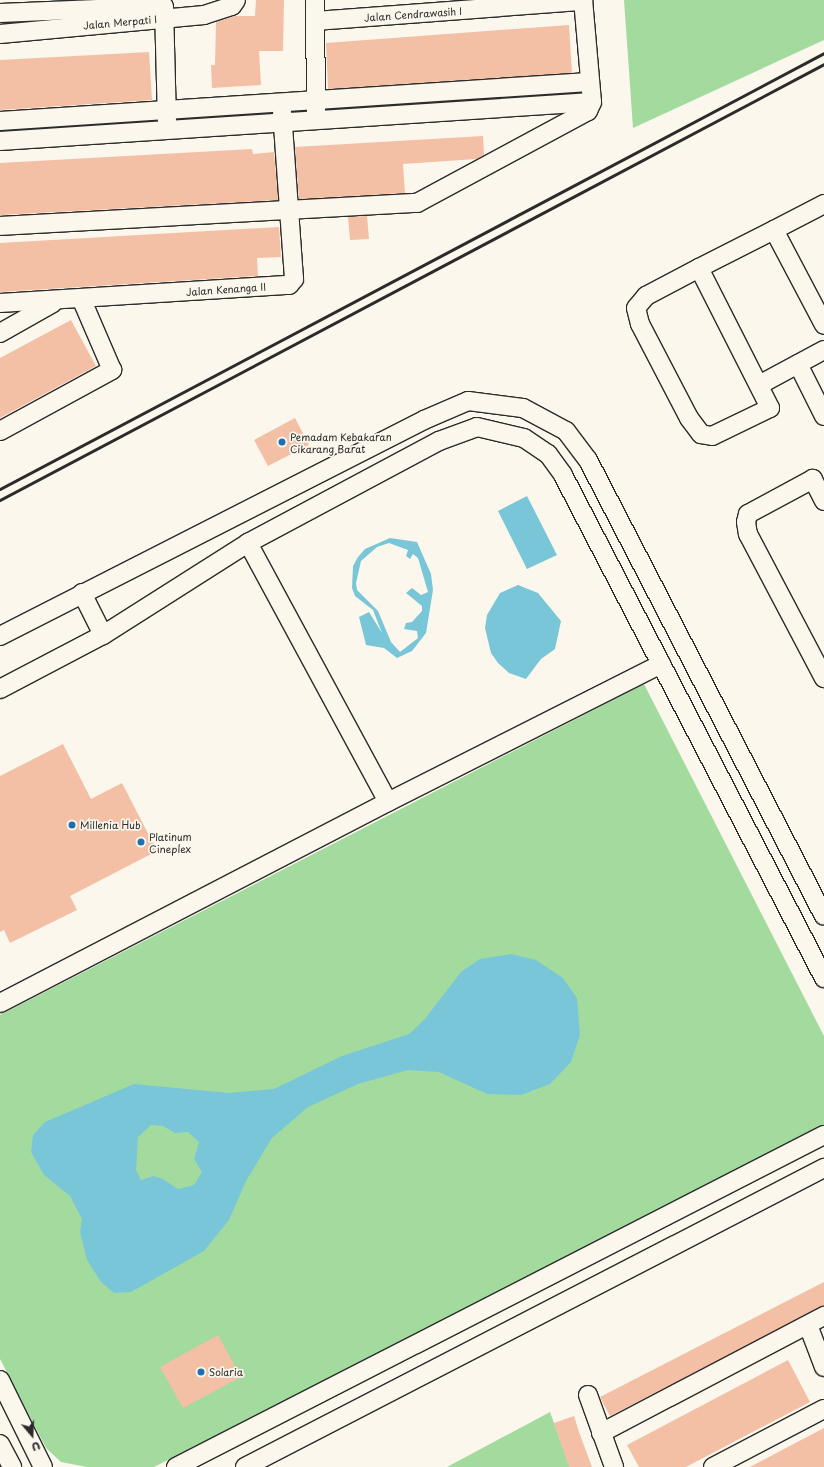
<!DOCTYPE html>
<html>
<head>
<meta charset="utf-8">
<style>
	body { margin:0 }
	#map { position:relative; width:824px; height:1467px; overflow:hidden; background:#fbf7ec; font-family:"Playpen Sans",sans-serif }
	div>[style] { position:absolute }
	.green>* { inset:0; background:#a3db9f }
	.water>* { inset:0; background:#79c6d8 }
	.building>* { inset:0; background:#f3bfa5 }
	.roads { filter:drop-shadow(1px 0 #2b2b2b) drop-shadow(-1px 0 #2b2b2b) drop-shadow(0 1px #2b2b2b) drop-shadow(0 -1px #2b2b2b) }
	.street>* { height:18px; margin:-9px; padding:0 9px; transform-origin:9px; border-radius:9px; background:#fbf7ec }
	.rail>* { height:3px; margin:-1.5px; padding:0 1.5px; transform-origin:1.5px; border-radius:1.5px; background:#2b2b2b }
	.dots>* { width:11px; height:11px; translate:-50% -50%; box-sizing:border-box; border:2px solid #fbf7ec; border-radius:50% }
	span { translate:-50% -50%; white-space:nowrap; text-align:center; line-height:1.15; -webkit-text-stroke:3.5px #fbf7ec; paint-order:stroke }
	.street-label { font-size:10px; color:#2b2b2b }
	.poi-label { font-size:10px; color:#2b2b2b }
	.left { translate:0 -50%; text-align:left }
	.north { position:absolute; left:12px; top:1415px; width:40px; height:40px; -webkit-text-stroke:3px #fbf7ec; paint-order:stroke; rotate:161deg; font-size:11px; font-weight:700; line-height:16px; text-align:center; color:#2b2b2b }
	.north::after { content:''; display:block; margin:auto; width:14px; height:18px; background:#2b2b2b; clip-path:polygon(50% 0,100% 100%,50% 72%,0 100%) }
</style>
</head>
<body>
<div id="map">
	<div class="green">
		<i style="clip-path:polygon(624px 0,824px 0,824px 40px,633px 128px)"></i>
		<i style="clip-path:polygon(644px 684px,824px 1036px,824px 1125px,154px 1467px,87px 1467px,61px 1462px,46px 1448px,0 1359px,0 1015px)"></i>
		<i style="clip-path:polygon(550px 1412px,570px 1467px,447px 1467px)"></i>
	</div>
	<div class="water">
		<i style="clip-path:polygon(527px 496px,557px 555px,527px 569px,498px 511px)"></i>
		<i style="clip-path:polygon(evenodd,390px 538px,417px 542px,431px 574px,433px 590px,426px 633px,412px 651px,397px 658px,384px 648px,366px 645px,359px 617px,369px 612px,382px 633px,373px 610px,355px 596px,352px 588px,353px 566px,358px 557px,365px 549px,390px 538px,389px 543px,408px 550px,406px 556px,410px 559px,413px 554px,418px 558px,428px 592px,421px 595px,412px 588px,406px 593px,422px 606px,422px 611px,412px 622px,406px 623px,404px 629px,417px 631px,418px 638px,400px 652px,391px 642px,378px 611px,357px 590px,356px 583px,361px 561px,377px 547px,389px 543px)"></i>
		<i style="clip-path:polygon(518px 585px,538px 593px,561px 621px,555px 649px,541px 659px,526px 679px,509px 673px,498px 663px,491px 653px,485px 628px,487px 615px,500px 593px)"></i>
		<i style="clip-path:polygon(evenodd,511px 954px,536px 960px,563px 978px,577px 998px,580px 1035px,571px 1062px,550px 1084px,521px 1095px,487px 1094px,439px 1072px,408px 1070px,358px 1084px,308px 1107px,272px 1138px,246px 1181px,229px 1220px,204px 1251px,131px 1292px,114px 1293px,101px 1282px,87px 1260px,80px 1232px,82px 1219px,70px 1196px,44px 1175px,31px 1152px,33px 1135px,45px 1122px,134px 1084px,229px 1093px,274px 1089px,342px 1056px,409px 1034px,424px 1020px,461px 972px,480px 959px,511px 954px,151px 1125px,163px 1126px,175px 1133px,188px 1132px,199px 1142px,194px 1159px,202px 1172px,194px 1185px,178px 1189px,163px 1179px,153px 1176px,141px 1180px,136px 1170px,138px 1137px,151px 1125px)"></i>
	</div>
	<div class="building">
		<i style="clip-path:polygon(256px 0,284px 0,283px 51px,259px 51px,261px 85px,212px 88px,211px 65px,215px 65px,216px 22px,235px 16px,255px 16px)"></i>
		<i style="clip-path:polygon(569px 25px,572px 73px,328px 89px,326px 43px)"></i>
		<i style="clip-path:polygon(149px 52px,152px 100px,0 110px,0 60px)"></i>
		<i style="clip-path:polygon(483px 136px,484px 155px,476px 159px,403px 164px,405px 193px,299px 199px,295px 147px)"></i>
		<i style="clip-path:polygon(252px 149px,253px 154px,274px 152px,278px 200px,0 215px,0 163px)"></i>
		<i style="clip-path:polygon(367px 216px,369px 239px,350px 240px,348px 217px)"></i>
		<i style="clip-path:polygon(279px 227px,281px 257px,257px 258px,258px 276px,0 292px,0 243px)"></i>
		<i style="clip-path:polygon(71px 320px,96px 366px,0 418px,0 358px)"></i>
		<i style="clip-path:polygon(295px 418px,309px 445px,268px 466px,254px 440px)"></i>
		<i style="clip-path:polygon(63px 744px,91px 799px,122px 783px,157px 851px,70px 896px,77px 910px,10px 943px,4px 930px,0 932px,0 776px)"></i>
		<i style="clip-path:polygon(824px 1282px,824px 1306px,610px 1416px,600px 1397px)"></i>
		<i style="clip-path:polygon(218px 1335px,241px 1377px,183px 1408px,160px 1367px)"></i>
		<i style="clip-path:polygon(788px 1360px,810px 1402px,686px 1467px,639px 1467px,627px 1445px)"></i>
		<i style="clip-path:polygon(574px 1416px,579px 1432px,592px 1467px,569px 1467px,554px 1423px)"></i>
		<i style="clip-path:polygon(824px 1428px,824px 1467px,750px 1467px,784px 1449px)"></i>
	</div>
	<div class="roads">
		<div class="street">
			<i style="left:315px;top:0;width:113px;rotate:89.5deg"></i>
			<i style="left:164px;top:7px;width:114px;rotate:88.5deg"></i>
			<i style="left:0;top:13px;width:164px;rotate:-2.4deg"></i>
			<i style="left:315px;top:21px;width:269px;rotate:-4.3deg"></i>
			<i style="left:0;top:34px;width:205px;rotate:-5.3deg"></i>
			<i style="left:204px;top:15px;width:29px;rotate:-18deg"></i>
			<i style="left:232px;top:6px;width:7px;rotate:-56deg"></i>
			<i style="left:0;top:121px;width:590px;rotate:-3.79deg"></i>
			<i style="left:0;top:141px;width:593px;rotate:-3.77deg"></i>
			<i style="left:0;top:226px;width:418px;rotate:-3.2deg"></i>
			<i style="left:417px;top:203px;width:194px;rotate:-28.3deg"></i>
			<i style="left:588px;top:111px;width:10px;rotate:-66deg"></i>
			<i style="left:592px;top:102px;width:102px;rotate:-95deg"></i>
			<i style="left:774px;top:230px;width:107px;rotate:62.2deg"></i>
			<i style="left:699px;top:268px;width:157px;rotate:63.1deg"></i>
			<i style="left:770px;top:408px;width:64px;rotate:154.2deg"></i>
			<i style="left:712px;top:436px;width:11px;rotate:-170deg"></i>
			<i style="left:701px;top:434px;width:20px;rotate:-127deg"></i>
			<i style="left:689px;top:418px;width:106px;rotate:-117.5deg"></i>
			<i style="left:640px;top:324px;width:16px;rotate:-104deg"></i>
			<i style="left:636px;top:308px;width:16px;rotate:-50deg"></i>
			<i style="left:646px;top:296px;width:60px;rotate:-27.8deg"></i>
			<i style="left:699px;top:268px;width:84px;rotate:-26.9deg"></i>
			<i style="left:774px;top:230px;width:56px;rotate:-27.5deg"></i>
			<i style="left:0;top:303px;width:290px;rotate:-3.6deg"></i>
			<i style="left:289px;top:285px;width:8px;rotate:-50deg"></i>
			<i style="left:294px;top:279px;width:167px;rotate:-94.1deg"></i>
			<i style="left:0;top:333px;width:61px;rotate:-29.5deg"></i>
			<i style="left:798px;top:364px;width:58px;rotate:63.4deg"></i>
			<i style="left:759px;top:385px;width:74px;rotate:-28.3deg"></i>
			<i style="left:0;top:431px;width:128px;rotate:-28.6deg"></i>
			<i style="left:112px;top:370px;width:78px;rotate:-113.3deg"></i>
			<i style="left:824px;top:501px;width:25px;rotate:-117deg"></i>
			<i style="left:813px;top:479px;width:74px;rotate:151.7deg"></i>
			<i style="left:748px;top:514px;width:8px;rotate:104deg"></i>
			<i style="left:746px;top:522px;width:12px;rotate:81deg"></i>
			<i style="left:748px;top:534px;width:163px;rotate:62.2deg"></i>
			<i style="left:248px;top:543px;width:294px;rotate:61.6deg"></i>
			<i style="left:388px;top:802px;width:306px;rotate:-26.8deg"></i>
			<i style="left:82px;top:593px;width:47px;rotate:63.4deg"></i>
			<i style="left:0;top:636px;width:476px;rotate:-27deg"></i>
			<i style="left:424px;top:420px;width:48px;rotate:-23.4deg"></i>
			<i style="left:468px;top:401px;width:55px;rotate:7.3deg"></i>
			<i style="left:523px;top:408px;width:49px;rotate:28.1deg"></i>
			<i style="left:566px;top:431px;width:36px;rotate:53deg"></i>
			<i style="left:588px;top:460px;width:513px;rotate:62.64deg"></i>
			<i style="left:0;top:689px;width:116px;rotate:-27.7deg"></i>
			<i style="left:103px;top:635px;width:172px;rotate:-32.4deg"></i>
			<i style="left:248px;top:543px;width:217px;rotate:-28.1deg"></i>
			<i style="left:439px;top:441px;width:40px;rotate:-20.2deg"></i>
			<i style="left:477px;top:427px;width:48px;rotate:13.2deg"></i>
			<i style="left:524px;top:438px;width:29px;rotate:34deg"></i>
			<i style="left:548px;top:454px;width:26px;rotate:54deg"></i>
			<i style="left:563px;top:475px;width:567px;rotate:62.58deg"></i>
			<i style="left:0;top:1003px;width:437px;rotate:-27.4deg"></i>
			<i style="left:808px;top:1325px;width:45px;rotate:69.1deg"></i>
			<i style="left:0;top:1380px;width:97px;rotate:63.7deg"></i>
			<i style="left:588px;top:1395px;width:77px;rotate:70.1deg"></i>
			<i style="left:601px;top:1433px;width:252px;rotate:-27.7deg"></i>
			<i style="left:0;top:1444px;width:26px;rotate:62deg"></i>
			<i style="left:176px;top:1467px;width:728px;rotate:-27.13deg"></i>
			<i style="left:245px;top:1467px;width:652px;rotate:-27.31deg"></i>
			<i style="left:713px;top:1467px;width:125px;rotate:-27.6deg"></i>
		</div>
	</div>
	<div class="rail">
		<i style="left:0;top:489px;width:932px;rotate:-27.88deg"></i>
		<i style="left:0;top:500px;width:932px;rotate:-27.88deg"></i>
	</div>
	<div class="dots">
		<i style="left:282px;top:442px;background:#1f6fb2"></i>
		<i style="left:72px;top:825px;background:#1f6fb2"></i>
		<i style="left:141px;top:842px;background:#1f6fb2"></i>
		<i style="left:201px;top:1372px;background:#1f6fb2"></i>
	</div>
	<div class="street-label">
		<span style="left:413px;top:14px;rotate:-4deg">Jalan Cendrawasih I</span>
		<span style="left:120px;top:22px;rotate:-5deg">Jalan Merpati I</span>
		<span style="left:226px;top:289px;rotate:-4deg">Jalan Kenanga II</span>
	</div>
	<div class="poi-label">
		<span class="left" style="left:290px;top:442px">Pemadam Kebakaran<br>Cikarang Barat</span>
		<span class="left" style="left:80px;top:825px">Millenia Hub</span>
		<span class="left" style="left:149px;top:842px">Platinum<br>Cineplex</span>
		<span class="left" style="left:209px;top:1372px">Solaria</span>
	</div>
	<div class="north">U</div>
</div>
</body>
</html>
